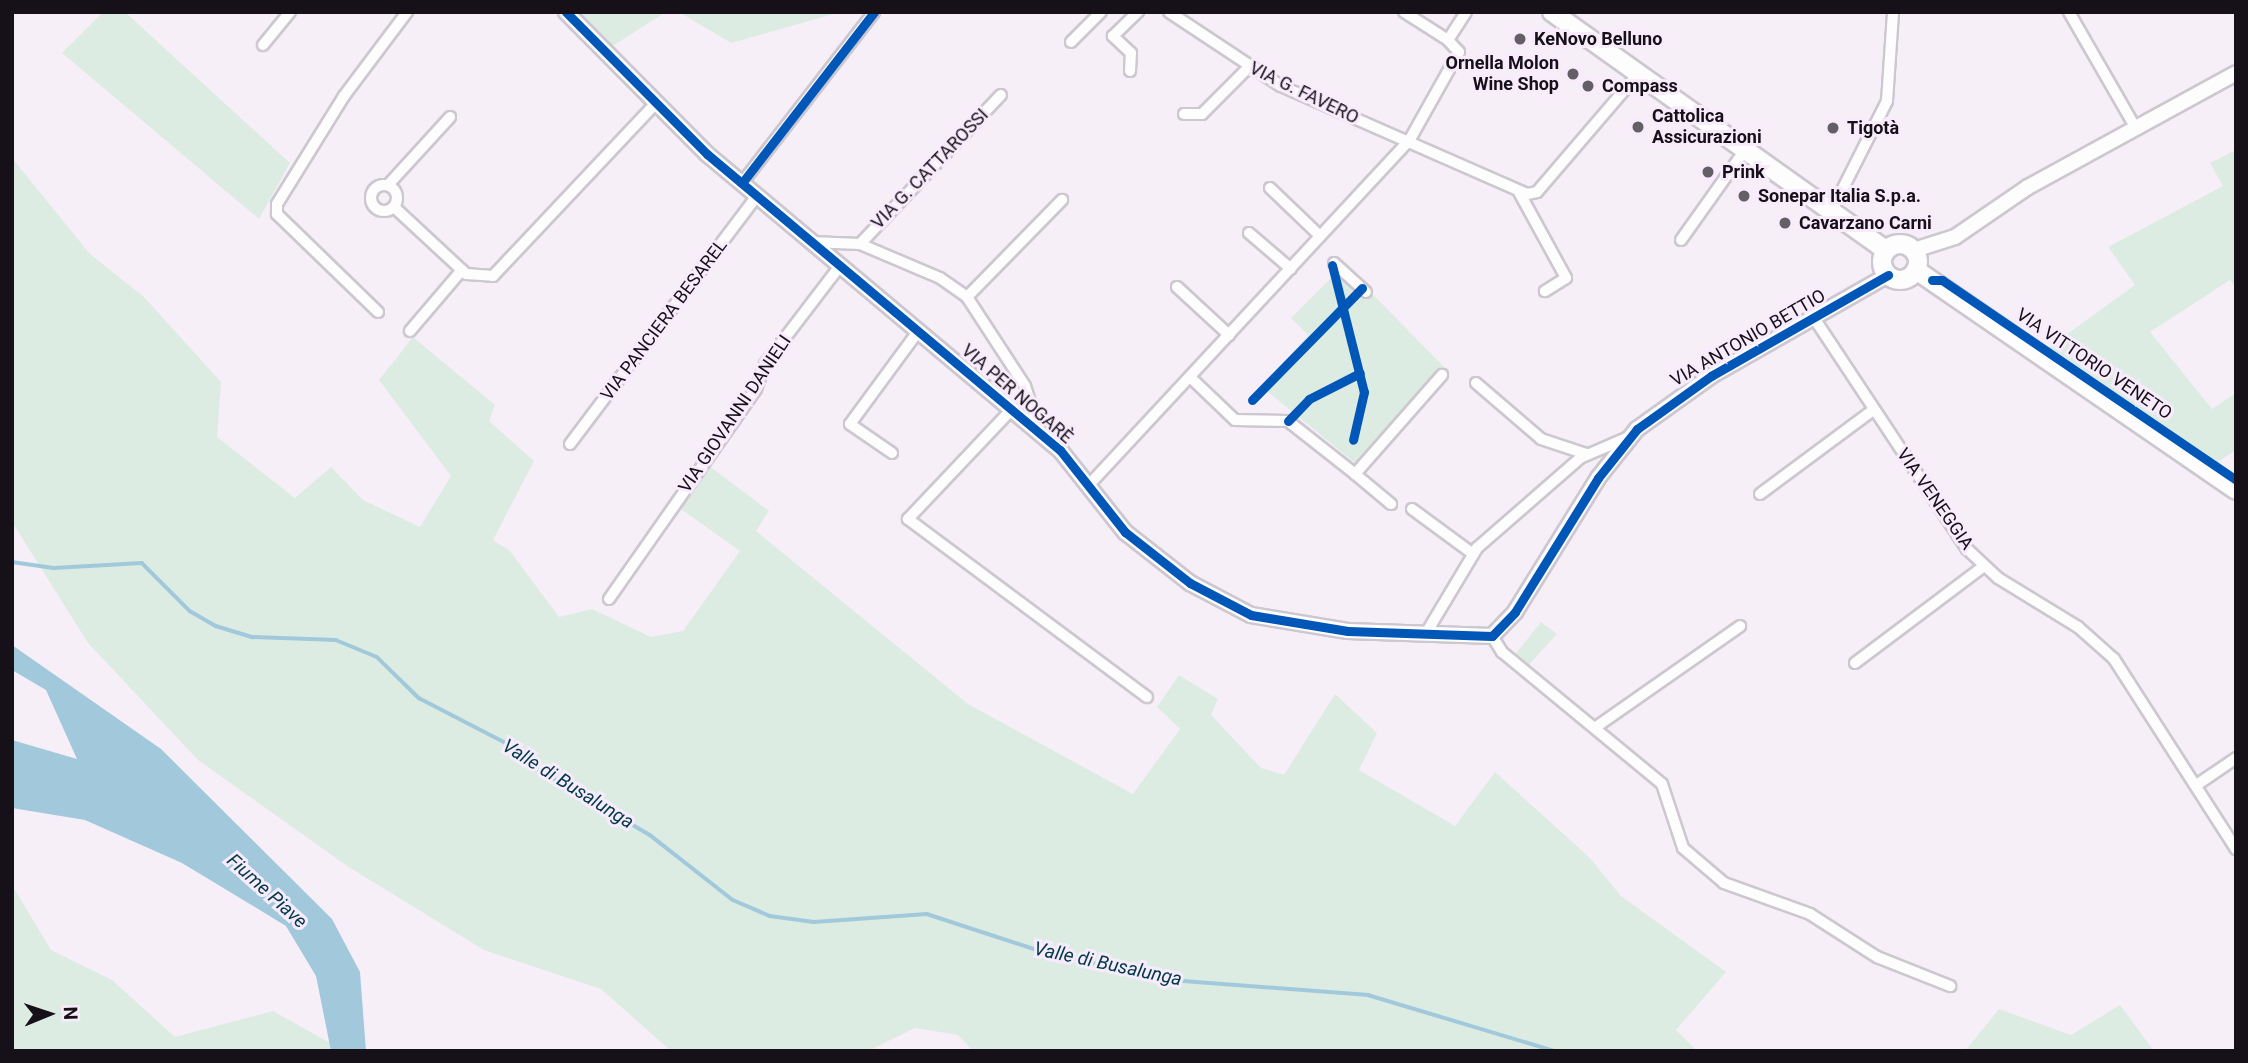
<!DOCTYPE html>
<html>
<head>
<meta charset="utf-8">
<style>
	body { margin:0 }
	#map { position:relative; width:2248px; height:1063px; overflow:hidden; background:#f6eff8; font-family:Roboto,sans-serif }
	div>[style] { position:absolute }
	.green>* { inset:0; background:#ddece2 }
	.water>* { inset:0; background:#a1c9db }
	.stream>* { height:3.5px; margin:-1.75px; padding:0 1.75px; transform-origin:1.75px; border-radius:1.75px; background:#a1c9db }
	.roads { filter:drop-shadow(2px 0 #cdc7cf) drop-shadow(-2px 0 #cdc7cf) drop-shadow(0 2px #cdc7cf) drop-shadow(0 -2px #cdc7cf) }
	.minor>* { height:10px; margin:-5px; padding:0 5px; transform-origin:5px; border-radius:5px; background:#fefdfe }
	.minor>.ring { margin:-5px; padding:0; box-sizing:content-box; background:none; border:10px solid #fefdfe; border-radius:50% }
	.tertiary>* { height:14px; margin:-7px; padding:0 7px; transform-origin:7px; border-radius:7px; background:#fefdfe }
	.primary>* { height:18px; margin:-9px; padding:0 9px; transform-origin:9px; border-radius:9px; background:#fefdfe }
	.primary>.ring { margin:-9px; padding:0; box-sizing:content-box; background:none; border:18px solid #fefdfe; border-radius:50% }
	.cycleway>* { height:9px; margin:-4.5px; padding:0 4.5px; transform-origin:4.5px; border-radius:4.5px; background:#0057b8 }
	.dots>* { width:19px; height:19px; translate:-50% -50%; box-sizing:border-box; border:4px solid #f7ebfc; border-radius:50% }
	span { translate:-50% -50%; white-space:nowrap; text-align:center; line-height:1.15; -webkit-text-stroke:6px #f7ebfc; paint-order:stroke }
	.poi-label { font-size:18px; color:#161018; font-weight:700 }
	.left { translate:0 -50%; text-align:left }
	.right { translate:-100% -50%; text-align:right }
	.street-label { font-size:18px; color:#161018 }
	.water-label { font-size:19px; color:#003a49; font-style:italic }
	.frame { position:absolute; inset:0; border:14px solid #161018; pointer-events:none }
	.north { position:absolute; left:14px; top:979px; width:70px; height:70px; -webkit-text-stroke:5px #f7ebfc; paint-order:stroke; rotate:88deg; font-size:19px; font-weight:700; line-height:28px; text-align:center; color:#161018 }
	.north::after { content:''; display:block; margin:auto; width:24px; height:32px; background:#161018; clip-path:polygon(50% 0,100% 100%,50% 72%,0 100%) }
</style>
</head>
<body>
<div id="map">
	<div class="green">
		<i style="clip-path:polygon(103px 12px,125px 12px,290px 163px,259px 219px,62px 53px)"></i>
		<i style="clip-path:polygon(569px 12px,666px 12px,600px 54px)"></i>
		<i style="clip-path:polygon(679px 12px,841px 12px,731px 43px)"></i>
		<i style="clip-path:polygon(2236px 150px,2236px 289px,2230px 280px,2150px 332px,2212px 409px,2236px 393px,2236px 450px,2201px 473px,2034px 358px,2135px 285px,2108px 247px,2223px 186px,2210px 163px)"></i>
		<i style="clip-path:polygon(12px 158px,90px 254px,144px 297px,221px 382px,217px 437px,295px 498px,331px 467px,363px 500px,420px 527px,451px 476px,379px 380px,413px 337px,495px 405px,489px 421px,534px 461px,493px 540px,510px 551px,559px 617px,592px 609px,651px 637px,683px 631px,740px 551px,678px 507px,708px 465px,769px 511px,756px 531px,968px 704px,1133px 794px,1180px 729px,1157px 707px,1179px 675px,1218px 699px,1211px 715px,1261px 768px,1284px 775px,1335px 694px,1377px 733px,1359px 770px,1455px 826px,1495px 772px,1589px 857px,1621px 896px,1726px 972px,1676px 1030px,1697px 1051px,973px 1051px,958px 1035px,915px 1028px,868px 1051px,671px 1051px,601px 989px,484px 950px,347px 866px,198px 760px,88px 643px,12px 522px)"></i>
		<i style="clip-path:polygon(1344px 265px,1446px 369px,1361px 468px,1262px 387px,1308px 335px,1291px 318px)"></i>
		<i style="clip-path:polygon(1541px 622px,1557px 634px,1523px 671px,1509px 662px)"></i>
		<i style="clip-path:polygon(12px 885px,51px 950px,112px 980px,175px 1037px,273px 1011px,330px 1043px,331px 1051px,12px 1051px)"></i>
		<i style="clip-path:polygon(2120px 1005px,2154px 1051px,1965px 1051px,1999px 1009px,2071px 1035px)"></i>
	</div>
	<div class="water">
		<i style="clip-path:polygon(12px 645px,161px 749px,332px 919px,360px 972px,366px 1051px,331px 1051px,316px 976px,286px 926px,182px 863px,85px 820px,12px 808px,12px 740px,77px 759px,46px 690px,12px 670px)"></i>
	</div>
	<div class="stream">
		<i style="left:12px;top:562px;width:42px;rotate:8.1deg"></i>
		<i style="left:54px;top:568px;width:88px;rotate:-3.3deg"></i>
		<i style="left:142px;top:563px;width:68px;rotate:45deg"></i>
		<i style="left:190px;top:611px;width:30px;rotate:30deg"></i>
		<i style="left:216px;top:626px;width:38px;rotate:17deg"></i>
		<i style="left:252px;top:637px;width:84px;rotate:2deg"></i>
		<i style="left:336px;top:640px;width:44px;rotate:22.5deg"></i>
		<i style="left:377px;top:657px;width:59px;rotate:44.3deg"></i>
		<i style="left:419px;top:698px;width:109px;rotate:27.3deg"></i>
		<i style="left:516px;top:748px;width:34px;rotate:43deg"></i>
		<i style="left:541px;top:771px;width:126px;rotate:30.4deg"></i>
		<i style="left:650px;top:835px;width:105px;rotate:38.1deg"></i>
		<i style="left:733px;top:900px;width:40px;rotate:23.4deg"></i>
		<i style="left:770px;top:916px;width:44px;rotate:7.8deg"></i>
		<i style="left:814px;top:922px;width:113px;rotate:-4deg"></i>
		<i style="left:927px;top:914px;width:119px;rotate:18.1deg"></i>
		<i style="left:1040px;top:951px;width:133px;rotate:12.6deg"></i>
		<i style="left:1170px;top:980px;width:199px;rotate:4.3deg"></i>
		<i style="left:1368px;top:995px;width:195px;rotate:16.7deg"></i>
	</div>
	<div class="roads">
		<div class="minor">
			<i style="left:1169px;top:12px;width:134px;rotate:33.5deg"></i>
			<i style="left:1281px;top:86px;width:269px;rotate:23.7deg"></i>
			<i style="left:1527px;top:194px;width:10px;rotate:-11deg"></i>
			<i style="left:1537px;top:192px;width:155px;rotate:-49.4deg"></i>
			<i style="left:1404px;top:12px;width:52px;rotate:32.5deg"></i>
			<i style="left:2069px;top:12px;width:133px;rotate:60.1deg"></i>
			<i style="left:1071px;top:42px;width:42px;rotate:-45deg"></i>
			<i style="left:263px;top:45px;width:43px;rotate:-50.7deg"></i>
			<i style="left:1130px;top:71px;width:18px;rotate:-87deg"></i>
			<i style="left:1131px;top:53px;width:25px;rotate:-137deg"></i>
			<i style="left:1113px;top:36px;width:35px;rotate:-44deg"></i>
			<i style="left:1184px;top:114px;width:18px"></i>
			<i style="left:1202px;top:114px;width:66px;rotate:-45deg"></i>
			<i style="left:742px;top:183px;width:216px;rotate:-52.3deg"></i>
			<i style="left:388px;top:185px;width:92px;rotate:-47.6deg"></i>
			<i class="ring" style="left:371px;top:185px;width:16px;height:16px"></i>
			<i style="left:1270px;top:188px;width:69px;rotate:43.8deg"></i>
			<i style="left:1519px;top:192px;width:98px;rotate:61.3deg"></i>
			<i style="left:1566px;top:278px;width:25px;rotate:148deg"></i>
			<i style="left:394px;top:207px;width:98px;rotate:42.9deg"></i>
			<i style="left:466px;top:274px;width:27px;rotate:4deg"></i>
			<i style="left:493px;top:276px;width:235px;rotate:-46.7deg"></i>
			<i style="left:1831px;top:212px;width:124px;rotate:-63.2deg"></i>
			<i style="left:1887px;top:101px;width:89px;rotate:-86.1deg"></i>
			<i style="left:1249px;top:233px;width:55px;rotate:40.6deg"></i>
			<i style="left:1681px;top:240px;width:110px;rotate:-54.6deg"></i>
			<i style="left:811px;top:242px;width:49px;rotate:2.3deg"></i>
			<i style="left:860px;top:244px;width:87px;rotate:23deg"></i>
			<i style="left:940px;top:278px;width:33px;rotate:35deg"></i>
			<i style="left:967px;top:297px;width:106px;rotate:56.9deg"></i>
			<i style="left:1025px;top:386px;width:48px;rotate:71.9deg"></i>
			<i style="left:860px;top:244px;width:205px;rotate:-46.6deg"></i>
			<i style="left:1334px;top:263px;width:43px;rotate:42.2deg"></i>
			<i style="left:1177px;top:287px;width:71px;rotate:42.7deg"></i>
			<i style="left:967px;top:297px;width:136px;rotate:-45.6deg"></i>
			<i style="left:378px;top:312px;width:141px;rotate:-135.9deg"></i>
			<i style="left:277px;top:214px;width:10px;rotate:-90deg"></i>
			<i style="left:277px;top:204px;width:127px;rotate:-58.2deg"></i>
			<i style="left:344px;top:96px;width:105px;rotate:-53.1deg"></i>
			<i style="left:1814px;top:318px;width:277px;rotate:56.5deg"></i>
			<i style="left:1967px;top:549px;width:42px;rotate:43.1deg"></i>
			<i style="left:1998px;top:578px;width:94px;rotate:31.5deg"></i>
			<i style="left:2078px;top:627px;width:48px;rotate:41.6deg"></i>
			<i style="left:2114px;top:659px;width:226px;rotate:57.3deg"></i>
			<i style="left:410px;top:331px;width:80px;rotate:-49.6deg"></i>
			<i style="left:1190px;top:377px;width:62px;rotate:43.7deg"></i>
			<i style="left:1235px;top:420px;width:53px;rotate:1.1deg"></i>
			<i style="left:1288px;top:421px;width:85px;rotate:38.3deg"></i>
			<i style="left:1355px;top:474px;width:132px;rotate:-48.7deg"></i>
			<i style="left:1476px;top:383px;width:86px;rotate:40.7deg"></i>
			<i style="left:1541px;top:439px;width:47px;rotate:18.4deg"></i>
			<i style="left:1013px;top:408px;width:153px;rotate:133.4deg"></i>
			<i style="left:908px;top:519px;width:298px;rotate:36.7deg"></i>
			<i style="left:570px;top:444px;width:311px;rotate:-53deg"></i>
			<i style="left:892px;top:453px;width:51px;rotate:-145.4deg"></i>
			<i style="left:850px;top:424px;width:117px;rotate:-53.7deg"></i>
			<i style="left:1355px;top:474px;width:47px;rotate:39.8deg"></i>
			<i style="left:1088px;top:486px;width:471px;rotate:-47.1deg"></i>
			<i style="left:1409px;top:141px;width:102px;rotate:-60.7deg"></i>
			<i style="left:1459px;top:52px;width:16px;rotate:-133deg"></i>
			<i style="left:1448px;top:40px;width:33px;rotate:-57deg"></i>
			<i style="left:1760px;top:494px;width:141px;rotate:-36.6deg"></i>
			<i style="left:1412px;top:509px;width:76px;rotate:36.4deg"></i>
			<i style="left:609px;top:599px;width:256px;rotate:-55deg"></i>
			<i style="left:756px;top:389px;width:27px;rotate:-70deg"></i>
			<i style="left:765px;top:364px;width:123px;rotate:-52.6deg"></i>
			<i style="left:1428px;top:630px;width:96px;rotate:-59.1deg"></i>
			<i style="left:1477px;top:548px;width:137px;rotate:-41.1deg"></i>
			<i style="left:1580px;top:458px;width:56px;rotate:-23.3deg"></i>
			<i style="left:1492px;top:636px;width:19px;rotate:58deg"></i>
			<i style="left:1502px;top:652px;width:207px;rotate:39.5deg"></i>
			<i style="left:1662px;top:784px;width:67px;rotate:71.8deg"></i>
			<i style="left:1683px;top:848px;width:54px;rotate:40.5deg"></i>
			<i style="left:1724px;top:883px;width:91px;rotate:19.8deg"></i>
			<i style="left:1810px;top:914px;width:80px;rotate:32.7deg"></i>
			<i style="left:1877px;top:957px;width:79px;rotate:21.7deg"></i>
			<i style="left:1855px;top:663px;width:161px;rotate:-36.9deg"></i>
			<i style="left:1596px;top:727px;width:176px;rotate:-35deg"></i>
			<i style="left:2198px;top:784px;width:46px;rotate:-34.4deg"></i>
		</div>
		<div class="tertiary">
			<i style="left:566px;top:12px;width:200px;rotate:45.2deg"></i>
			<i style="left:707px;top:154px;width:461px;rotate:40deg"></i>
			<i style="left:1060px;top:450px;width:105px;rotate:51.6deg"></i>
			<i style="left:1125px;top:532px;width:83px;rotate:38.1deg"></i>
			<i style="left:1190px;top:583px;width:69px;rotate:27.7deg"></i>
			<i style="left:1251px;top:615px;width:98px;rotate:9.4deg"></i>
			<i style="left:1348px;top:631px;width:144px;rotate:2deg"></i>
			<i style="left:1492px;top:636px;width:33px;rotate:-46deg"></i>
			<i style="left:1515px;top:612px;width:158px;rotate:-58.2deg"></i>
			<i style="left:1598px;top:478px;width:63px;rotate:-51.5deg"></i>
			<i style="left:1637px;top:429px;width:91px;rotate:-35.6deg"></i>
			<i style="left:1711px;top:376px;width:204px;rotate:-29.7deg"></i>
			<i style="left:1914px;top:250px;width:43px;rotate:-17.6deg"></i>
			<i style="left:1955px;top:237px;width:88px;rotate:-34.4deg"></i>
			<i style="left:2028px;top:187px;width:237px;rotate:-28.7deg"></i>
		</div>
		<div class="primary">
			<i style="left:1552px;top:12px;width:410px;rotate:35.5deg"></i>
			<i class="ring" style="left:1882px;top:244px;width:18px;height:18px"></i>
			<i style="left:1916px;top:270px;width:388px;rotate:34.5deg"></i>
		</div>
	</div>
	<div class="cycleway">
		<i style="left:566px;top:12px;width:200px;rotate:45.2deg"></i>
		<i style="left:707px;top:154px;width:461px;rotate:40deg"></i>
		<i style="left:1060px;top:450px;width:105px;rotate:51.6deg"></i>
		<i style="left:1125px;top:532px;width:83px;rotate:38.1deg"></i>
		<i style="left:1190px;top:583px;width:69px;rotate:27.7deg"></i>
		<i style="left:1251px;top:615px;width:98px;rotate:9.4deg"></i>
		<i style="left:1348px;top:631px;width:144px;rotate:2deg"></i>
		<i style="left:1492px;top:636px;width:33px;rotate:-46deg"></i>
		<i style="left:1515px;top:612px;width:158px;rotate:-58.2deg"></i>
		<i style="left:1598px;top:478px;width:63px;rotate:-51.5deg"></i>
		<i style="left:1637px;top:429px;width:91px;rotate:-35.6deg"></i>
		<i style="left:1711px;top:376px;width:204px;rotate:-29.7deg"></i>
		<i style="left:742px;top:183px;width:216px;rotate:-52.3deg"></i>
		<i style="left:1332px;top:265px;width:131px;rotate:75.9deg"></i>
		<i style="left:1364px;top:392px;width:49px;rotate:102.9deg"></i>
		<i style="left:1932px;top:280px;width:10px"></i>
		<i style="left:1942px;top:280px;width:356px;rotate:34.2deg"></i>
		<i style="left:1252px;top:400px;width:157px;rotate:-45.5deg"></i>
		<i style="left:1288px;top:421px;width:30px;rotate:-46deg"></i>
		<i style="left:1309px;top:399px;width:57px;rotate:-27deg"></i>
	</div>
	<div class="dots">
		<i style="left:1520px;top:39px;background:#645e66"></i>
		<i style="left:1573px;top:74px;background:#645e66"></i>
		<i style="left:1588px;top:86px;background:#645e66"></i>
		<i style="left:1638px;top:127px;background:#645e66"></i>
		<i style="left:1833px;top:128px;background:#645e66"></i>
		<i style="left:1708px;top:172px;background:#645e66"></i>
		<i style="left:1744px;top:196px;background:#645e66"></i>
		<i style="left:1785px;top:223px;background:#645e66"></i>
	</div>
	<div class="poi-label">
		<span class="left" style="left:1534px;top:39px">KeNovo Belluno</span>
		<span class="right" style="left:1559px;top:74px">Ornella Molon<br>Wine Shop</span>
		<span class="left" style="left:1602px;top:86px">Compass</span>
		<span class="left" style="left:1652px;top:127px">Cattolica<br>Assicurazioni</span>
		<span class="left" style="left:1847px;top:128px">Tigotà</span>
		<span class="left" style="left:1722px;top:172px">Prink</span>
		<span class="left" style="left:1758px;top:196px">Sonepar Italia S.p.a.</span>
		<span class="left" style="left:1799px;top:223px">Cavarzano Carni</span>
	</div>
	<div class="street-label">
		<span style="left:1304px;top:93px;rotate:26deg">VIA G. FAVERO</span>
		<span style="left:930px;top:169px;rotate:-46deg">VIA G. CATTAROSSI</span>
		<span style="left:664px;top:320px;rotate:-53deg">VIA PANCIERA BESAREL</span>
		<span style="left:1748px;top:338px;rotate:-30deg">VIA ANTONIO BETTIO</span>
		<span style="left:2094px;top:364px;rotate:34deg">VIA VITTORIO VENETO</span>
		<span style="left:1017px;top:394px;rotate:41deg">VIA PER NOGARÈ</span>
		<span style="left:735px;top:414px;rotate:-56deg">VIA GIOVANNI DANIELI</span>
		<span style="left:1935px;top:499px;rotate:55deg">VIA VENEGGIA</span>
	</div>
	<div class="water-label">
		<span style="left:568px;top:784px;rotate:32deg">Valle di Busalunga</span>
		<span style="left:267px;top:891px;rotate:42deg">Fiume Piave</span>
		<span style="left:1108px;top:964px;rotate:12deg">Valle di Busalunga</span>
	</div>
	<div class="frame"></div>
	<div class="north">N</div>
</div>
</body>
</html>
